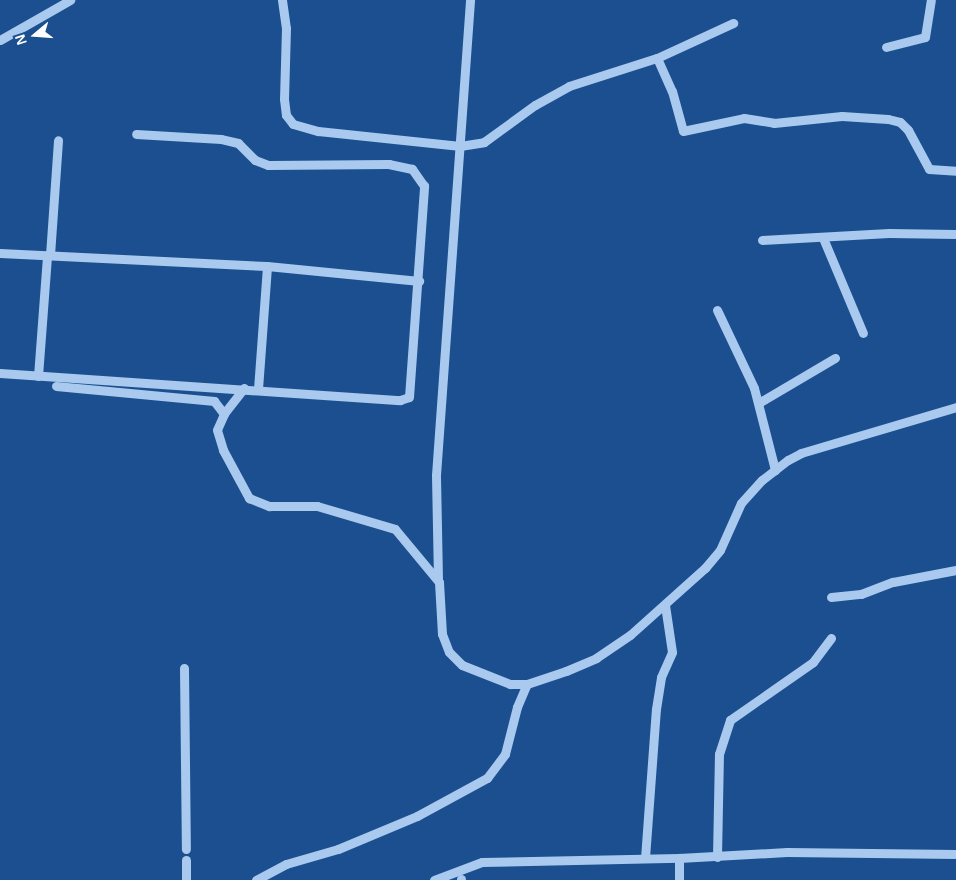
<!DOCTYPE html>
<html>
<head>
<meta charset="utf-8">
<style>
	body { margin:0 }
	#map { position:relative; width:956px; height:880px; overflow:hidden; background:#1b4f8f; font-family:Helvetica,sans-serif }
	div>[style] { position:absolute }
	.minor>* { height:9px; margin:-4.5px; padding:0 4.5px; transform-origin:4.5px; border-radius:4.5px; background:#a9c9ee }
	span { translate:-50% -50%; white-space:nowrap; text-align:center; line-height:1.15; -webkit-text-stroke:4px #1b4f8f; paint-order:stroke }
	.north { position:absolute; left:10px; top:10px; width:50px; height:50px; -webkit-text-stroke:4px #1b4f8f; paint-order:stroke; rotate:252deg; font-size:14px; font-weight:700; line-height:20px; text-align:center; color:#fff }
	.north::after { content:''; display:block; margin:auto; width:18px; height:22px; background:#fff; clip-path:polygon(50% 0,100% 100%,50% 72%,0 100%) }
</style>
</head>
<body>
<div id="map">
	<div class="minor">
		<i style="left:282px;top:0;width:28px;rotate:82deg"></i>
		<i style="left:286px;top:28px;width:71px;rotate:91.6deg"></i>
		<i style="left:284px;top:99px;width:16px;rotate:83deg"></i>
		<i style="left:286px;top:115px;width:11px;rotate:52deg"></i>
		<i style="left:293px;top:124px;width:26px;rotate:16deg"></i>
		<i style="left:318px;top:131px;width:143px;rotate:6deg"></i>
		<i style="left:460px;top:146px;width:24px;rotate:-9deg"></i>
		<i style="left:484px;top:142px;width:63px;rotate:-36deg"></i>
		<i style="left:535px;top:105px;width:39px;rotate:-29deg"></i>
		<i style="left:569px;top:86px;width:92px;rotate:-17.7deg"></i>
		<i style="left:657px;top:58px;width:84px;rotate:-24.7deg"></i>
		<i style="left:0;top:40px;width:81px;rotate:-29.7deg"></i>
		<i style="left:886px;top:47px;width:40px;rotate:-14.4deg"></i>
		<i style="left:925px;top:37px;width:37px;rotate:-81deg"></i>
		<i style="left:657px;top:58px;width:36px;rotate:66deg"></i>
		<i style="left:672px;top:91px;width:41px;rotate:74.6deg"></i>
		<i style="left:683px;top:131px;width:62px;rotate:-12deg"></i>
		<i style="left:744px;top:118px;width:30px;rotate:9deg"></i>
		<i style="left:774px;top:123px;width:68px;rotate:-5.9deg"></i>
		<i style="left:842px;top:116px;width:46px;rotate:3.7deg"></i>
		<i style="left:888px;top:119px;width:12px;rotate:14deg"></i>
		<i style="left:900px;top:122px;width:11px;rotate:45deg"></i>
		<i style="left:908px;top:130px;width:44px;rotate:61.7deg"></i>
		<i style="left:929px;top:169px;width:27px;rotate:4deg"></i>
		<i style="left:823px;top:238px;width:103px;rotate:67.2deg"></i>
		<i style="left:762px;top:240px;width:127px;rotate:-3.2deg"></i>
		<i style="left:889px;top:233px;width:67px;rotate:0.9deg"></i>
		<i style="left:0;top:253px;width:267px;rotate:2.8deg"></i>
		<i style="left:267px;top:266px;width:153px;rotate:5.6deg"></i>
		<i style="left:50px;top:255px;width:115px;rotate:-86deg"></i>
		<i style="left:717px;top:310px;width:86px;rotate:64.6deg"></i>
		<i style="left:754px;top:388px;width:85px;rotate:75.6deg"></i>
		<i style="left:0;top:373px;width:401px;rotate:3.9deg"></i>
		<i style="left:400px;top:400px;width:9px;rotate:-18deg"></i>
		<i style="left:409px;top:397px;width:212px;rotate:-85.9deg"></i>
		<i style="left:424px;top:186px;width:21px;rotate:-125deg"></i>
		<i style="left:412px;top:169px;width:24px;rotate:-168deg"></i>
		<i style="left:389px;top:164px;width:121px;rotate:179.5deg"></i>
		<i style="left:268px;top:165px;width:14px;rotate:-159deg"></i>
		<i style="left:255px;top:160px;width:24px;rotate:-135deg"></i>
		<i style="left:238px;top:143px;width:17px;rotate:-167deg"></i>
		<i style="left:221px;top:139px;width:85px;rotate:-176.6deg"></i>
		<i style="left:38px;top:376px;width:121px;rotate:-85.7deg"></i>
		<i style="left:56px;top:386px;width:159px;rotate:5.4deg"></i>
		<i style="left:214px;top:401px;width:16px;rotate:52deg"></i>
		<i style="left:244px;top:388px;width:33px;rotate:128deg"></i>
		<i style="left:224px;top:414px;width:17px;rotate:114deg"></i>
		<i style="left:217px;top:430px;width:21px;rotate:73deg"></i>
		<i style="left:223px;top:450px;width:55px;rotate:61.6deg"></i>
		<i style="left:249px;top:498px;width:22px;rotate:22deg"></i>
		<i style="left:269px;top:506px;width:48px"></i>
		<i style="left:317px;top:506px;width:81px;rotate:16.4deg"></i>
		<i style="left:395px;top:529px;width:69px;rotate:50.3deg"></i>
		<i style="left:439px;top:582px;width:52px;rotate:86.7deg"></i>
		<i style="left:442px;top:634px;width:19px;rotate:69deg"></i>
		<i style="left:449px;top:652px;width:18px;rotate:45deg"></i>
		<i style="left:462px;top:665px;width:52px;rotate:21.6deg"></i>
		<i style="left:510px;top:684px;width:17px"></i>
		<i style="left:527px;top:684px;width:41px;rotate:-18.4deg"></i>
		<i style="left:566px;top:671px;width:33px;rotate:-23deg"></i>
		<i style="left:596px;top:658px;width:41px;rotate:-34.1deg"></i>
		<i style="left:630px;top:635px;width:101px;rotate:-41.8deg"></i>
		<i style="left:705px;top:568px;width:23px;rotate:-50deg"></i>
		<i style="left:720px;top:550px;width:51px;rotate:-65.9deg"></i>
		<i style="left:741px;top:503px;width:31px;rotate:-48deg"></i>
		<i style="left:762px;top:480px;width:33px;rotate:-38deg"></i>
		<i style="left:788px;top:460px;width:15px;rotate:-28deg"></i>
		<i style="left:801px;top:453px;width:162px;rotate:-16.5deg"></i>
		<i style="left:258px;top:389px;width:123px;rotate:-85.8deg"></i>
		<i style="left:760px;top:402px;width:87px;rotate:-30.4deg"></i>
		<i style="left:438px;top:580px;width:105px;rotate:-91.1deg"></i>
		<i style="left:436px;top:475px;width:476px;rotate:-85.9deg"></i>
		<i style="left:831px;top:597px;width:30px;rotate:-6deg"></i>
		<i style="left:861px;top:594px;width:34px;rotate:-21deg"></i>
		<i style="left:893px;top:582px;width:64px;rotate:-10.8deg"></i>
		<i style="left:184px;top:668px;width:181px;rotate:89.4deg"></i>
		<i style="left:717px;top:857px;width:103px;rotate:-88.9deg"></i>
		<i style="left:719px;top:754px;width:36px;rotate:-72deg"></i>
		<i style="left:730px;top:720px;width:101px;rotate:-34.9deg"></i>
		<i style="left:813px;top:662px;width:30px;rotate:-53deg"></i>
		<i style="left:645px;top:858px;width:149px;rotate:-85.8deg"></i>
		<i style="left:656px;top:709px;width:32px;rotate:-81deg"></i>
		<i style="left:661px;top:677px;width:27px;rotate:-66deg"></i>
		<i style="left:672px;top:652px;width:48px;rotate:-98.5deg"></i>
		<i style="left:679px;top:858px;width:22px;rotate:90deg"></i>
		<i style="left:186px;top:860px;width:20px;rotate:90deg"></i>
		<i style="left:461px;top:879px;width:1px;rotate:90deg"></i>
		<i style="left:256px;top:880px;width:34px;rotate:-28deg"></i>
		<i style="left:286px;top:864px;width:54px;rotate:-16.1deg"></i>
		<i style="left:338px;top:849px;width:86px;rotate:-22.7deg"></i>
		<i style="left:417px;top:816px;width:80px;rotate:-28.5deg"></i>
		<i style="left:487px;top:778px;width:30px;rotate:-53deg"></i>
		<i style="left:505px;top:754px;width:49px;rotate:-75.7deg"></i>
		<i style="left:517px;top:707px;width:25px;rotate:-67deg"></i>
		<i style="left:434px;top:880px;width:51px;rotate:-20.6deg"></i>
		<i style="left:482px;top:862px;width:197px;rotate:-1.2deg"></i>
		<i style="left:679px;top:858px;width:108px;rotate:-3.2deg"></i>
		<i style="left:787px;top:852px;width:169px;rotate:0.7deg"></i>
	</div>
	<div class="north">N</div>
</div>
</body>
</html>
